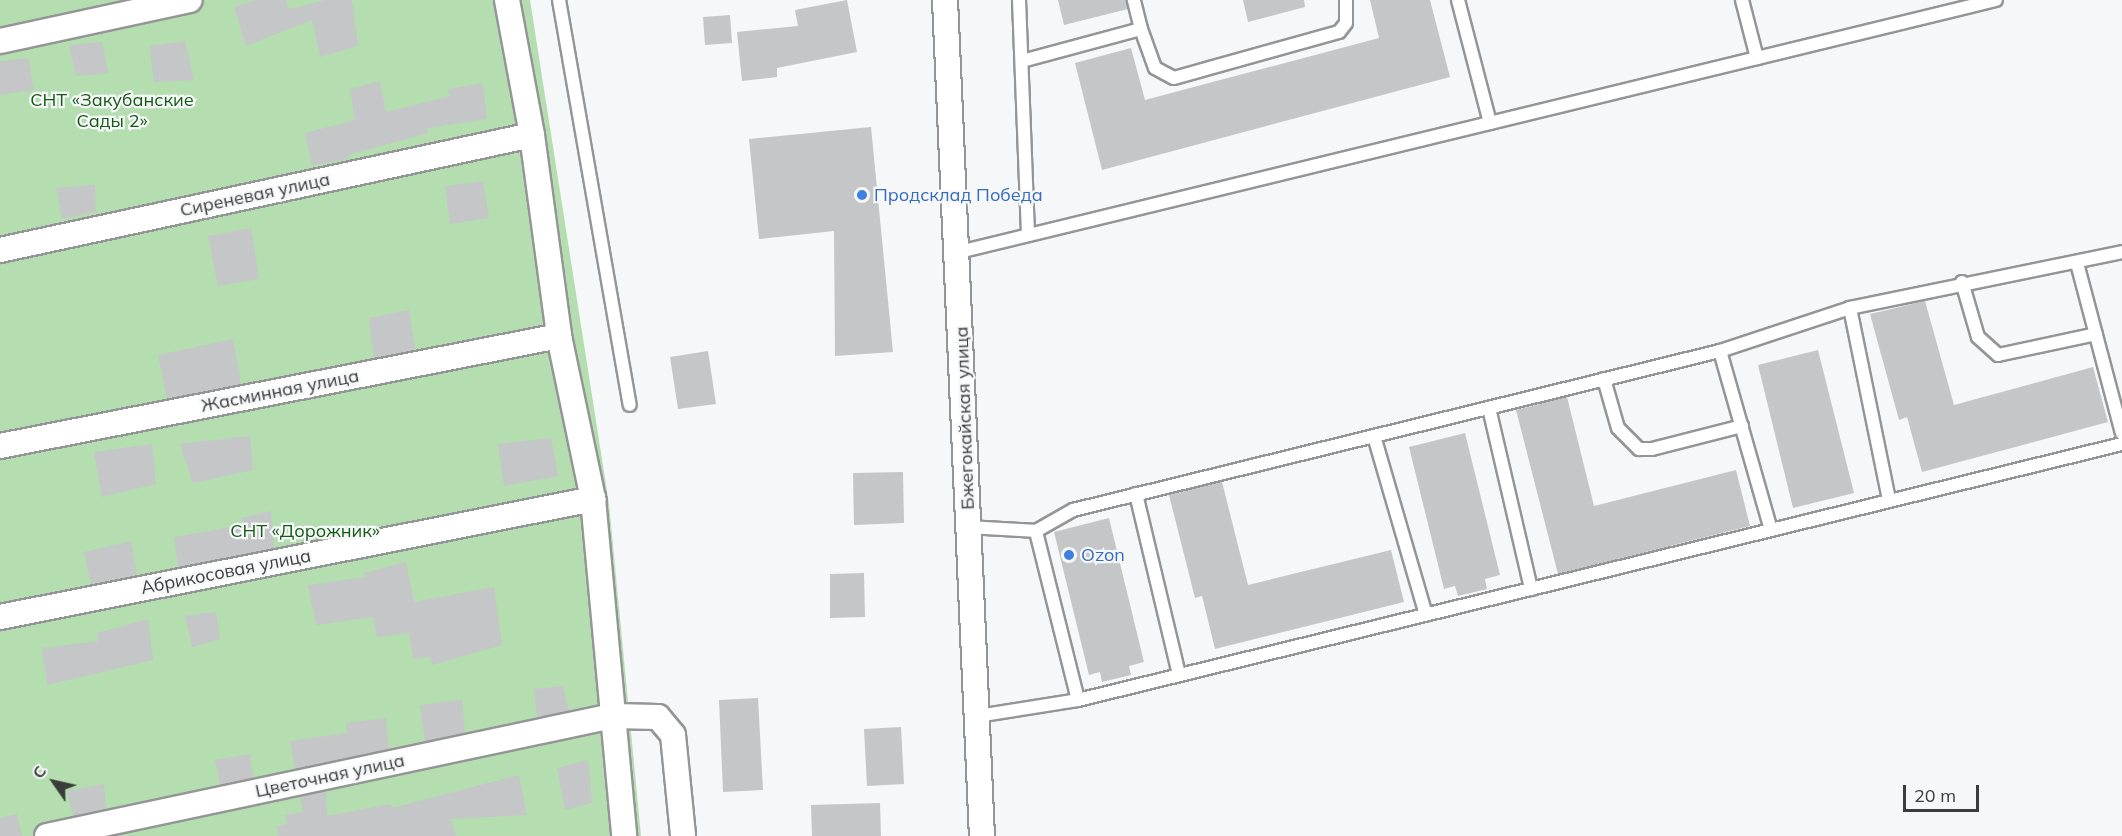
<!DOCTYPE html>
<html>
<head>
<meta charset="utf-8">
<style>
	body { margin:0 }
	#map { position:relative; width:2122px; height:836px; overflow:hidden; background:#f6f7f9; font-family:Mulish,sans-serif }
	div>[style] { position:absolute }
	.green>* { inset:0; background:#b4ddb0 }
	.building>* { inset:0; background:#c5c6c7 }
	.roads { filter:drop-shadow(2px 0 #949596) drop-shadow(-2px 0 #949596) drop-shadow(0 2px #949596) drop-shadow(0 -2px #949596) }
	.service>* { height:12px; margin:-6px; padding:0 6px; transform-origin:6px; border-radius:6px; background:#fff }
	.minor>* { height:24px; margin:-12px; padding:0 12px; transform-origin:12px; border-radius:12px; background:#fff }
	.dots>* { width:16px; height:16px; translate:-50% -50%; box-sizing:border-box; border:3px solid #f6f7f9; border-radius:50% }
	span { translate:-50% -50%; white-space:nowrap; text-align:center; line-height:1.15; -webkit-text-stroke:4.5px #f6f7f9; paint-order:stroke }
	.park-label { font-size:18px; color:#155a13 }
	.street-label { font-size:18px; color:#3b3c3c }
	.shop-label { font-size:18px; color:#366cbe }
	.left { translate:0 -50%; text-align:left }
	.north { position:absolute; left:24px; top:752px; width:60px; height:60px; -webkit-text-stroke:4px #f6f7f9; paint-order:stroke; rotate:304deg; font-size:16px; font-weight:700; line-height:24px; text-align:center; color:#3b3c3c }
	.north::after { content:''; display:block; margin:auto; width:21px; height:27px; background:#3b3c3c; clip-path:polygon(50% 0,100% 100%,50% 72%,0 100%) }
	.scale { position:absolute; left:1903px; top:785px; width:76px; height:27px; box-sizing:border-box; border:3px solid #3b3c3c; border-top:0; padding-left:8px; font-size:18px; line-height:21px; white-space:nowrap; color:#3b3c3c; -webkit-text-stroke:4px #f6f7f9; paint-order:stroke }
</style>
</head>
<body>
<div id="map">
	<div class="green">
		<i style="clip-path:polygon(0 0,530px 0,609px 504px,641px 836px,0 836px)"></i>
	</div>
	<div class="building">
		<i style="clip-path:polygon(255px 0,286px 0,289px 9px,325px 0,352px 0,358px 46px,320px 57px,312px 20px,246px 46px,234px 7px)"></i>
		<i style="clip-path:polygon(847px 0,857px 52px,777px 68px,777px 77px,742px 81px,737px 32px,798px 26px,795px 10px)"></i>
		<i style="clip-path:polygon(1058px 0,1126px 0,1128px 9px,1064px 25px)"></i>
		<i style="clip-path:polygon(1243px 0,1304px 0,1305px 7px,1248px 22px)"></i>
		<i style="clip-path:polygon(1370px 0,1430px 0,1450px 77px,1102px 170px,1075px 63px,1131px 48px,1145px 100px,1379px 38px)"></i>
		<i style="clip-path:polygon(730px 15px,732px 43px,705px 45px,703px 17px)"></i>
		<i style="clip-path:polygon(185px 41px,194px 80px,154px 82px,149px 46px)"></i>
		<i style="clip-path:polygon(102px 42px,108px 73px,76px 76px,69px 45px)"></i>
		<i style="clip-path:polygon(28px 58px,34px 90px,0 95px,0 61px)"></i>
		<i style="clip-path:polygon(380px 81px,386px 112px,450px 96px,448px 89px,483px 83px,487px 119px,427px 128px,428px 133px,348px 155px,349px 159px,312px 165px,305px 133px,355px 120px,350px 89px)"></i>
		<i style="clip-path:polygon(871px 127px,893px 352px,835px 356px,834px 231px,759px 239px,749px 139px)"></i>
		<i style="clip-path:polygon(483px 181px,489px 218px,450px 224px,445px 186px)"></i>
		<i style="clip-path:polygon(95px 185px,96px 212px,62px 219px,56px 188px)"></i>
		<i style="clip-path:polygon(251px 228px,259px 279px,218px 286px,208px 236px)"></i>
		<i style="clip-path:polygon(1925px 301px,1954px 405px,2093px 367px,2108px 422px,1922px 472px,1907px 417px,1899px 420px,1870px 314px)"></i>
		<i style="clip-path:polygon(409px 310px,415px 350px,374px 358px,369px 318px)"></i>
		<i style="clip-path:polygon(233px 339px,241px 384px,167px 399px,158px 355px)"></i>
		<i style="clip-path:polygon(1818px 350px,1854px 493px,1793px 508px,1758px 365px)"></i>
		<i style="clip-path:polygon(708px 351px,716px 404px,678px 409px,670px 357px)"></i>
		<i style="clip-path:polygon(1567px 397px,1594px 506px,1736px 470px,1750px 526px,1558px 574px,1516px 410px)"></i>
		<i style="clip-path:polygon(1465px 433px,1500px 575px,1485px 579px,1487px 589px,1458px 596px,1455px 586px,1444px 589px,1409px 447px)"></i>
		<i style="clip-path:polygon(250px 436px,253px 470px,193px 483px,180px 444px)"></i>
		<i style="clip-path:polygon(551px 438px,558px 476px,504px 486px,498px 444px)"></i>
		<i style="clip-path:polygon(152px 444px,156px 484px,102px 497px,94px 452px)"></i>
		<i style="clip-path:polygon(903px 472px,904px 523px,854px 525px,853px 473px)"></i>
		<i style="clip-path:polygon(1222px 482px,1248px 585px,1391px 550px,1404px 602px,1215px 649px,1202px 596px,1195px 598px,1169px 495px)"></i>
		<i style="clip-path:polygon(271px 511px,274px 548px,178px 567px,174px 537px,243px 525px,241px 518px)"></i>
		<i style="clip-path:polygon(1109px 518px,1144px 662px,1129px 666px,1131px 675px,1102px 682px,1100px 672px,1089px 675px,1054px 532px)"></i>
		<i style="clip-path:polygon(131px 541px,137px 575px,91px 584px,84px 552px)"></i>
		<i style="clip-path:polygon(406px 562px,414px 602px,494px 587px,502px 645px,432px 665px,430px 657px,413px 659px,409px 633px,377px 637px,373px 617px,316px 625px,308px 585px,365px 577px,364px 573px)"></i>
		<i style="clip-path:polygon(864px 573px,865px 617px,830px 618px,830px 574px)"></i>
		<i style="clip-path:polygon(216px 612px,220px 639px,192px 647px,185px 616px)"></i>
		<i style="clip-path:polygon(148px 619px,153px 660px,47px 685px,42px 648px,98px 641px,97px 633px)"></i>
		<i style="clip-path:polygon(563px 686px,569px 711px,537px 717px,534px 689px)"></i>
		<i style="clip-path:polygon(758px 698px,763px 790px,723px 792px,719px 700px)"></i>
		<i style="clip-path:polygon(462px 700px,465px 733px,425px 741px,420px 705px)"></i>
		<i style="clip-path:polygon(386px 718px,389px 749px,295px 769px,290px 741px,347px 733px,346px 723px)"></i>
		<i style="clip-path:polygon(901px 727px,904px 784px,867px 786px,864px 729px)"></i>
		<i style="clip-path:polygon(250px 754px,253px 778px,220px 785px,215px 760px)"></i>
		<i style="clip-path:polygon(588px 760px,592px 803px,565px 810px,557px 768px)"></i>
		<i style="clip-path:polygon(519px 775px,527px 815px,451px 819px,456px 836px,278px 836px,277px 826px,287px 824px,285px 815px,303px 812px,300px 797px,326px 791px,327px 816px,391px 804px,392px 808px)"></i>
		<i style="clip-path:polygon(104px 784px,106px 809px,73px 816px,67px 791px)"></i>
		<i style="clip-path:polygon(880px 803px,881px 836px,812px 836px,811px 805px)"></i>
		<i style="clip-path:polygon(17px 814px,22px 836px,0 836px,0 818px)"></i>
	</div>
	<div class="roads">
		<div class="service">
			<i style="left:559px;top:0;width:411px;rotate:80.1deg"></i>
			<i style="left:1019px;top:0;width:235px;rotate:87.8deg"></i>
			<i style="left:1458px;top:0;width:127px;rotate:75.4deg"></i>
			<i style="left:1742px;top:0;width:60px;rotate:75.5deg"></i>
			<i style="left:1141px;top:29px;width:41px;rotate:70.3deg"></i>
			<i style="left:1155px;top:68px;width:21px;rotate:28deg"></i>
			<i style="left:1174px;top:78px;width:171px;rotate:-15.6deg"></i>
			<i style="left:1339px;top:32px;width:11px;rotate:-52deg"></i>
			<i style="left:1346px;top:23px;width:23px;rotate:-90deg"></i>
			<i style="left:1022px;top:61px;width:123px;rotate:-15.1deg"></i>
			<i style="left:1141px;top:29px;width:30px;rotate:-104deg"></i>
			<i style="left:959px;top:252px;width:1067px;rotate:-13.66deg"></i>
			<i style="left:2077px;top:263px;width:176px;rotate:75.2deg"></i>
			<i style="left:1962px;top:282px;width:57px;rotate:73.8deg"></i>
			<i style="left:1978px;top:337px;width:27px;rotate:42deg"></i>
			<i style="left:1998px;top:355px;width:100px;rotate:-12.1deg"></i>
			<i style="left:1850px;top:308px;width:196px;rotate:78.5deg"></i>
			<i style="left:1720px;top:351px;width:186px;rotate:74.1deg"></i>
			<i style="left:1604px;top:379px;width:51px;rotate:74.1deg"></i>
			<i style="left:1618px;top:428px;width:30px;rotate:45deg"></i>
			<i style="left:1639px;top:449px;width:13px"></i>
			<i style="left:1652px;top:449px;width:93px;rotate:-14.3deg"></i>
			<i style="left:1489px;top:408px;width:186px;rotate:76.9deg"></i>
			<i style="left:1374px;top:436px;width:186px;rotate:73.8deg"></i>
			<i style="left:1136px;top:494px;width:186px;rotate:76.6deg"></i>
			<i style="left:969px;top:527px;width:67px;rotate:3.4deg"></i>
			<i style="left:1078px;top:700px;width:174px;rotate:-104deg"></i>
			<i style="left:1036px;top:531px;width:43px;rotate:-29.6deg"></i>
			<i style="left:1073px;top:510px;width:666px;rotate:-13.81deg"></i>
			<i style="left:1720px;top:351px;width:137px;rotate:-18.3deg"></i>
			<i style="left:1850px;top:308px;width:278px;rotate:-11.6deg"></i>
			<i style="left:978px;top:716px;width:101px;rotate:-9.1deg"></i>
			<i style="left:1078px;top:700px;width:1075px;rotate:-13.78deg"></i>
		</div>
		<div class="minor">
			<i style="left:507px;top:0;width:137px;rotate:79.5deg"></i>
			<i style="left:532px;top:135px;width:203px;rotate:82.3deg"></i>
			<i style="left:559px;top:336px;width:167px;rotate:78.2deg"></i>
			<i style="left:593px;top:499px;width:338px;rotate:84.7deg"></i>
			<i style="left:945px;top:0;width:837px;rotate:87.47deg"></i>
			<i style="left:0;top:41px;width:194px;rotate:-12.2deg"></i>
			<i style="left:0;top:250px;width:544px;rotate:-12.2deg"></i>
			<i style="left:0;top:446px;width:570px;rotate:-11.13deg"></i>
			<i style="left:0;top:617px;width:605px;rotate:-11.25deg"></i>
			<i style="left:47px;top:836px;width:578px;rotate:-11.99deg"></i>
			<i style="left:612px;top:716px;width:46px;rotate:1.2deg"></i>
			<i style="left:658px;top:717px;width:23px;rotate:50deg"></i>
			<i style="left:673px;top:735px;width:101px;rotate:84.3deg"></i>
		</div>
	</div>
	<div class="dots">
		<i style="left:862px;top:195px;background:#3f7fe0"></i>
		<i style="left:1069px;top:555px;background:#3f7fe0"></i>
	</div>
	<div class="park-label">
		<span style="left:112px;top:111px">СНТ «Закубанские<br>Сады 2»</span>
		<span style="left:305px;top:531px">СНТ «Дорожник»</span>
	</div>
	<div class="street-label">
		<span style="left:255px;top:195px;rotate:-12deg">Сиреневая улица</span>
		<span style="left:280px;top:391px;rotate:-11deg">Жасминная улица</span>
		<span style="left:965px;top:418px;rotate:-92deg">Бжегокайская улица</span>
		<span style="left:226px;top:572px;rotate:-11deg">Абрикосовая улица</span>
		<span style="left:330px;top:776px;rotate:-12deg">Цветочная улица</span>
	</div>
	<div class="shop-label">
		<span class="left" style="left:874px;top:195px">Продсклад Победа</span>
		<span class="left" style="left:1081px;top:555px">Ozon</span>
	</div>
	<div class="north">С</div>
	<div class="scale">20 m</div>
</div>
</body>
</html>
